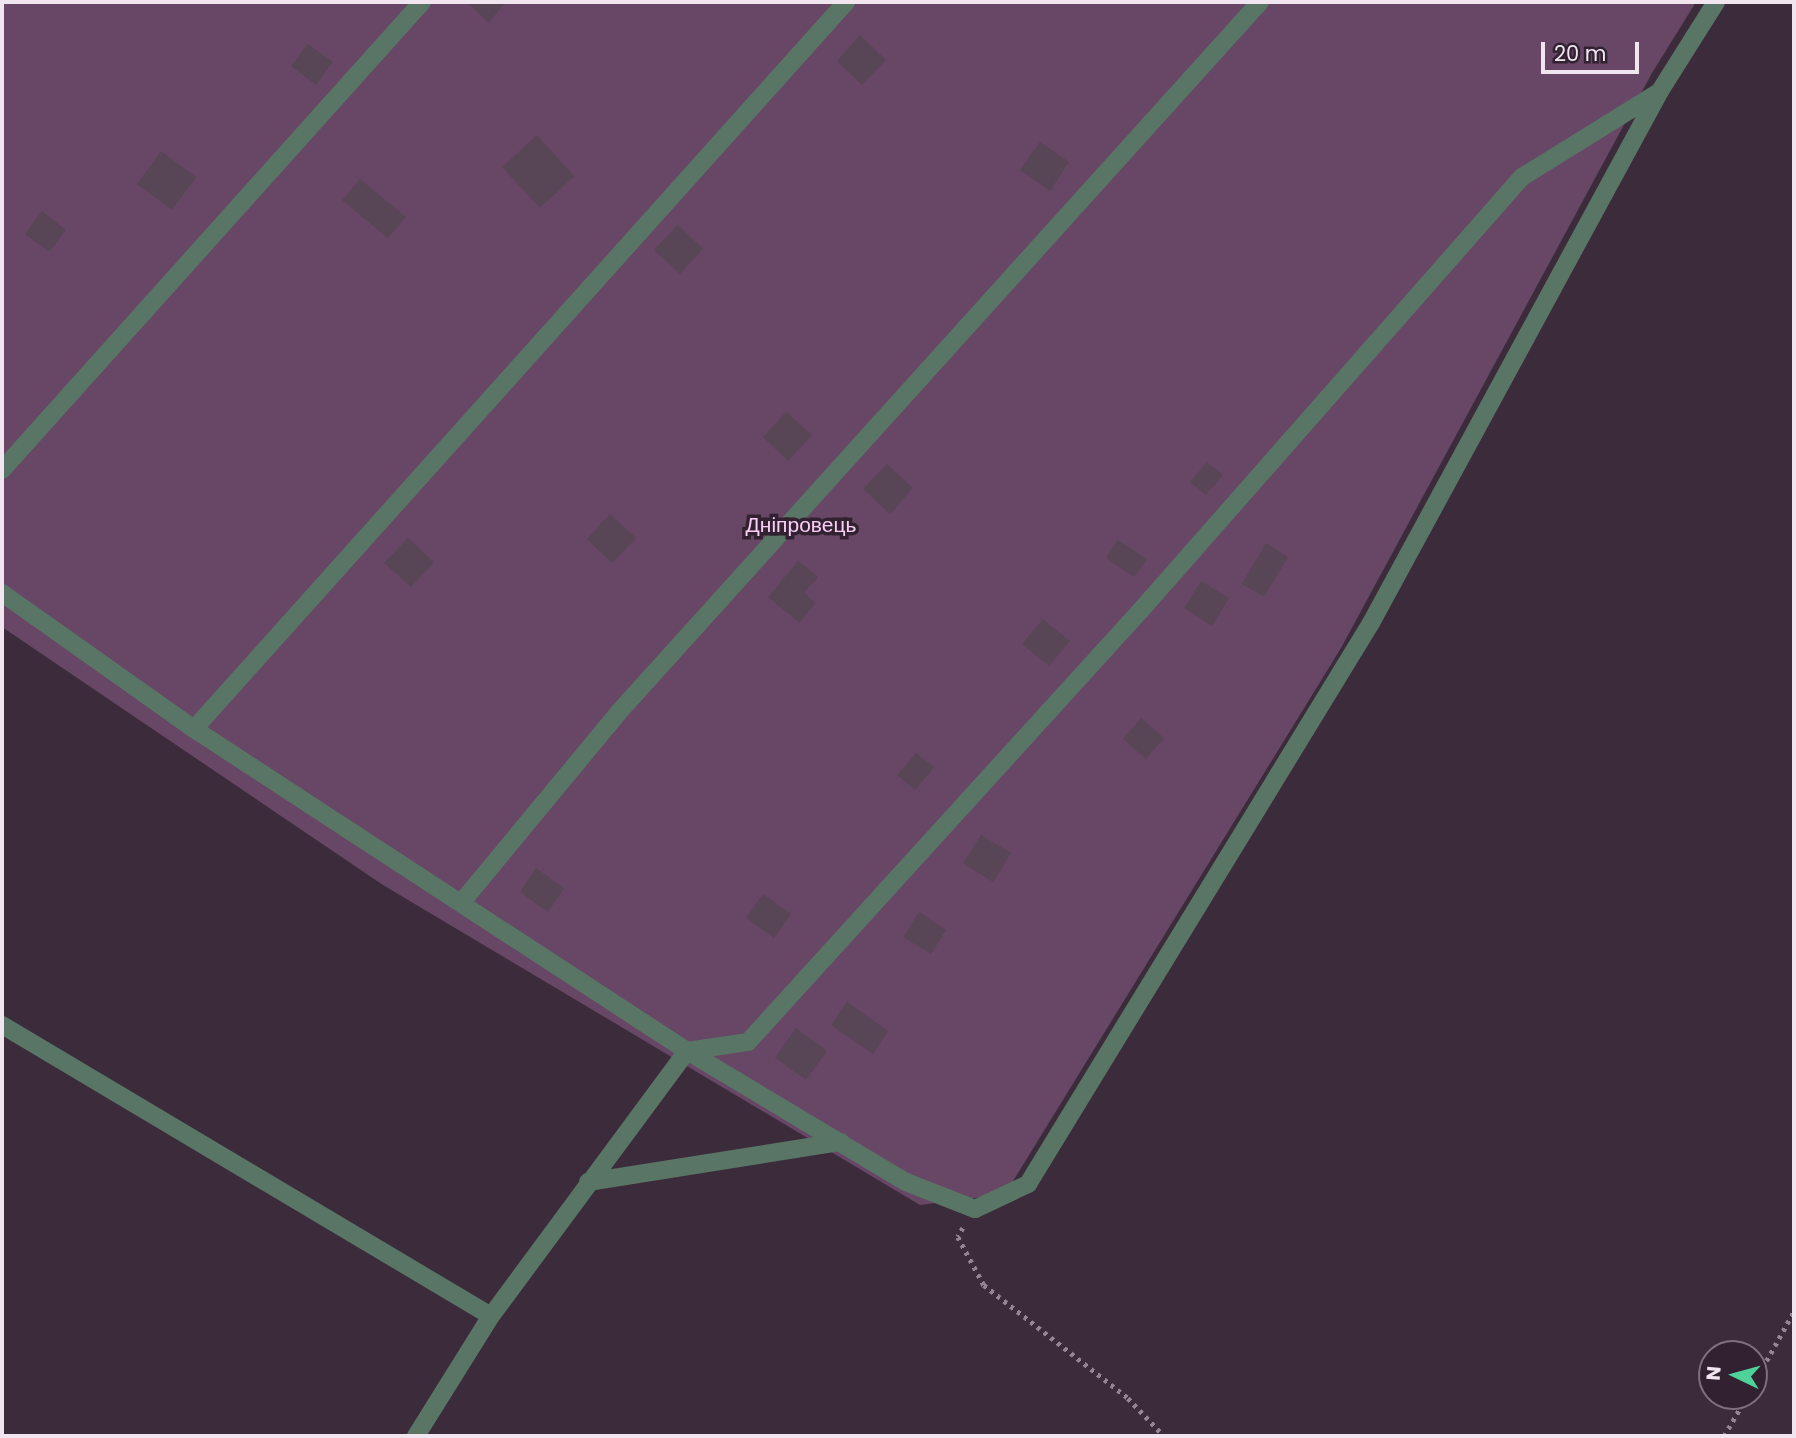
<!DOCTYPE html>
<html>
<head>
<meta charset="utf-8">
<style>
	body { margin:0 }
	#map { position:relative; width:1796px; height:1438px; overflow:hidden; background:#3c2c3b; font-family:Poppins,sans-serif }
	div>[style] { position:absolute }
	.green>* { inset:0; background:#674765 }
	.building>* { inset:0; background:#584656 }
	.path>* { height:4.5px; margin-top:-2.25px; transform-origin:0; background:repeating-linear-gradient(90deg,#938592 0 3.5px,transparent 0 8.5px) }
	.minor>* { height:18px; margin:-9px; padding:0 9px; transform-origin:9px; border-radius:9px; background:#597566 }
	span { translate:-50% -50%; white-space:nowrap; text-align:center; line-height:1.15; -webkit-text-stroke:7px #322231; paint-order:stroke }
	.park-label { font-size:21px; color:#f9cef6 }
	.frame { position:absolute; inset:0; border:4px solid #f1e6f0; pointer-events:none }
	.north { position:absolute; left:1698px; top:1340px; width:70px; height:70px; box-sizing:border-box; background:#322231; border:2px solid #7e707d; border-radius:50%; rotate:275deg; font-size:19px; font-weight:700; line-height:28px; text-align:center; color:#f1e6f0 }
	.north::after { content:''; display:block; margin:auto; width:24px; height:32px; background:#4dd39a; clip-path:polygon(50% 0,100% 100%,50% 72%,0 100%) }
	.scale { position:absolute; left:1541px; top:42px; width:98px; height:32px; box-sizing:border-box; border:4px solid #f1e6f0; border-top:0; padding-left:9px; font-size:21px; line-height:24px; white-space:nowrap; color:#f1e6f0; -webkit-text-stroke:5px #322231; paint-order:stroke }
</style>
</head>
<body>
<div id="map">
	<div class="green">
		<i style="clip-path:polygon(2px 2px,1696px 2px,1652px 73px,1341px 648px,1005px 1194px,920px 1205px,383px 885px,2px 627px)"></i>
	</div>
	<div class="building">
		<i style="clip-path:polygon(467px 2px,505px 2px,489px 23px)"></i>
		<i style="clip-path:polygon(860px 35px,886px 60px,862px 85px,837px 61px)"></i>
		<i style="clip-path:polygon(308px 44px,333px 62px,316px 85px,291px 66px)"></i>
		<i style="clip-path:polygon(537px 135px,574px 176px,540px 208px,502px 167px)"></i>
		<i style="clip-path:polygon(1040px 142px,1069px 162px,1050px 191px,1020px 170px)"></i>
		<i style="clip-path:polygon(161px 151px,196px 177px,172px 210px,137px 184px)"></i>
		<i style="clip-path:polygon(360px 179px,406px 217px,388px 238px,342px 200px)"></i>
		<i style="clip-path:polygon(42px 211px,66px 230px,49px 252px,25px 234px)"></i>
		<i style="clip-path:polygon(678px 225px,703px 249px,680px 274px,654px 250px)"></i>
		<i style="clip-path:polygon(786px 412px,812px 435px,788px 461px,763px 437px)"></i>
		<i style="clip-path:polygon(1207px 462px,1223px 475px,1206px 495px,1190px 482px)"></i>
		<i style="clip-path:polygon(887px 464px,913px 488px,890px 514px,863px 489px)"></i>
		<i style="clip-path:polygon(610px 514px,636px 538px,612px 563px,587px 539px)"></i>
		<i style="clip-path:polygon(408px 538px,434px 562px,411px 587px,384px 563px)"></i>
		<i style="clip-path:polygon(1118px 540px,1147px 559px,1134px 577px,1106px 558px)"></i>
		<i style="clip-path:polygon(1266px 543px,1288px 557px,1264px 597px,1242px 584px)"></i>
		<i style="clip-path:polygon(798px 561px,818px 577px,804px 593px,816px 603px,799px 623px,768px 597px)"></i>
		<i style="clip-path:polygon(1201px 581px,1229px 598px,1212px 626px,1184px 608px)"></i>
		<i style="clip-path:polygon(1043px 619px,1070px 641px,1049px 666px,1022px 644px)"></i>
		<i style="clip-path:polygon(1141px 718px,1164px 738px,1146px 759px,1123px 739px)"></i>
		<i style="clip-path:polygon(916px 753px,934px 767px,915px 790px,897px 775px)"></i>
		<i style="clip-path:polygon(981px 835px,1011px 853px,993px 882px,963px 863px)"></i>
		<i style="clip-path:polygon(536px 868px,564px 888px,548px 912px,520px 892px)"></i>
		<i style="clip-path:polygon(763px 894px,791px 914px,774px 938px,746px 918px)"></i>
		<i style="clip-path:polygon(919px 912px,946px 930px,931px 954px,903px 937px)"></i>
		<i style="clip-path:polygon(847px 1002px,888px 1031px,873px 1054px,831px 1025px)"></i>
		<i style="clip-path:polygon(796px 1028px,827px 1051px,806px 1080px,775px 1058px)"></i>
	</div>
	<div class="path">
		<i style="left:963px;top:1228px;width:10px;rotate:119deg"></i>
		<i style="left:958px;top:1237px;width:55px;rotate:61.6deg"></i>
		<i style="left:984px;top:1285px;width:183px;rotate:38.1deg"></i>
		<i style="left:1128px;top:1398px;width:52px;rotate:46.5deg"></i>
		<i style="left:1754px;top:1383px;width:82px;rotate:-60.9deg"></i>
		<i style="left:1724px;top:1436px;width:46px;rotate:-60.1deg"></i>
	</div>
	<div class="minor">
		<i style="left:2px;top:470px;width:629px;rotate:-48.09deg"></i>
		<i style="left:2px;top:593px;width:235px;rotate:35.3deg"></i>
		<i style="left:194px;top:729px;width:589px;rotate:33.15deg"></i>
		<i style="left:687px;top:1051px;width:255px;rotate:30.9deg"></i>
		<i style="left:906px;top:1182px;width:74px;rotate:21.4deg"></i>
		<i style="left:975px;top:1209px;width:59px;rotate:-25.3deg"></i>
		<i style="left:1028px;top:1184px;width:658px;rotate:-58.56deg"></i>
		<i style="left:1371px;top:623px;width:605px;rotate:-61.49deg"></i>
		<i style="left:1660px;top:91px;width:105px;rotate:-57.8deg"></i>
		<i style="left:194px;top:729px;width:977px;rotate:-48.11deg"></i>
		<i style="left:461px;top:903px;width:246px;rotate:-50.4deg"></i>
		<i style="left:618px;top:713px;width:958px;rotate:-47.92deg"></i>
		<i style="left:2px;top:1025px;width:569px;rotate:30.76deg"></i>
		<i style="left:588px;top:1182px;width:256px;rotate:-9deg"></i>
		<i style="left:416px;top:1436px;width:142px;rotate:-58deg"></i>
		<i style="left:491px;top:1316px;width:330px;rotate:-53.5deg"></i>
		<i style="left:687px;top:1051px;width:62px;rotate:-8.4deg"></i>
		<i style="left:748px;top:1042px;width:584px;rotate:-47.71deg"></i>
		<i style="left:1141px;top:610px;width:577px;rotate:-48.66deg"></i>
		<i style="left:1522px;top:177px;width:161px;rotate:-31.8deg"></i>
	</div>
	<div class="park-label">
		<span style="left:801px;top:525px">Дніпровець</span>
	</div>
	<div class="frame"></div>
	<div class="north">N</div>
	<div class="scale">20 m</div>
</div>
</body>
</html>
